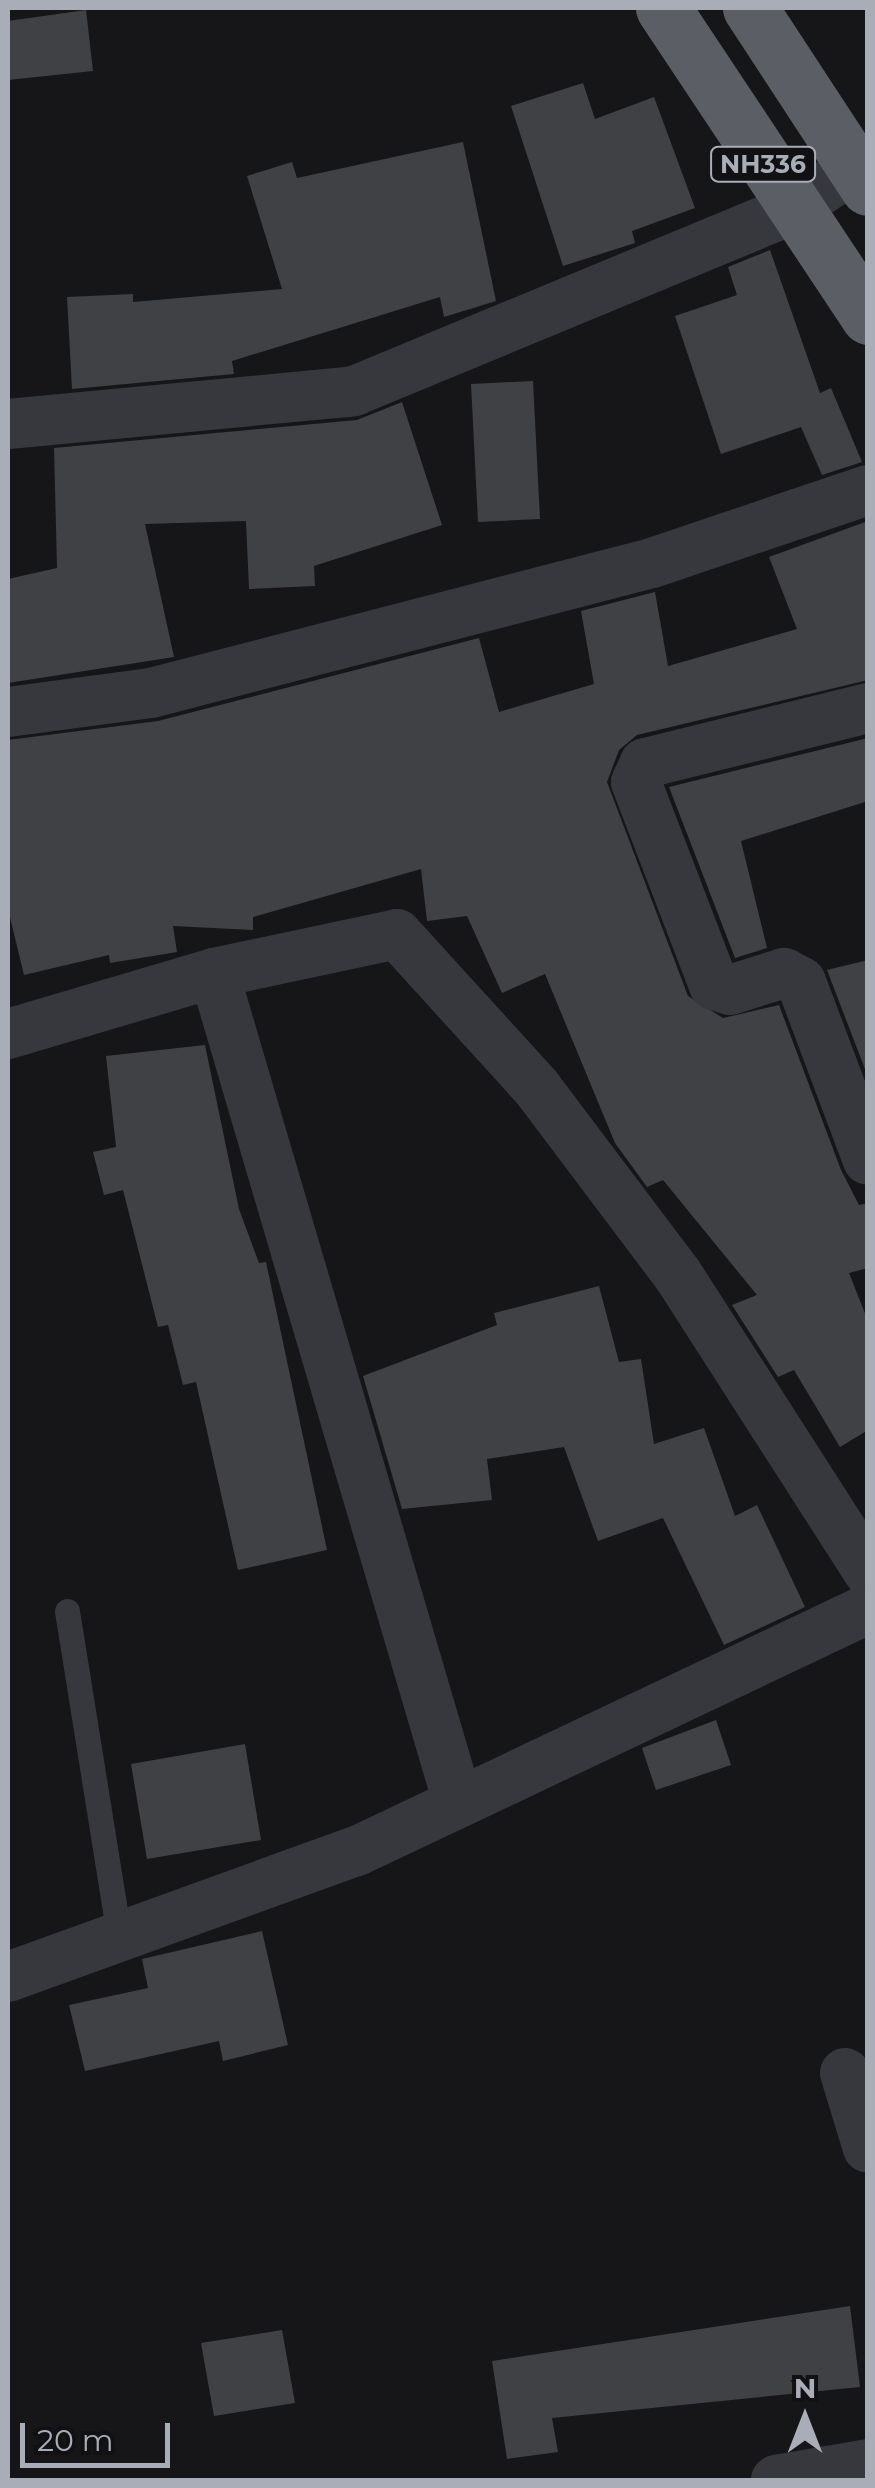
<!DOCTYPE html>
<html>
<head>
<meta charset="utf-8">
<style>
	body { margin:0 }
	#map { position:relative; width:875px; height:2488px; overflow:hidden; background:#161618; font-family:Montserrat,sans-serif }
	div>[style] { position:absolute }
	.building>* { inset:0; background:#404145 }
	.service>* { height:25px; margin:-12.5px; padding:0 12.5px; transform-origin:12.5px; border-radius:12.5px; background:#37383d }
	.minor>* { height:50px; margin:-25px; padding:0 25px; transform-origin:25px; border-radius:25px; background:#37383d }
	.trunk>* { height:55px; margin:-27.5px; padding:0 27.5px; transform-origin:27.5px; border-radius:27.5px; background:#5b5e65 }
	span { translate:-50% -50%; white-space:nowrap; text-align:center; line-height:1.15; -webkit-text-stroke:10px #111113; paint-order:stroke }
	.shield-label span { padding:2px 8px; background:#111113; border:2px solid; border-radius:8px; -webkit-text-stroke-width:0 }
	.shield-label { font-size:25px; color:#a8adb8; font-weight:700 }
	.frame { position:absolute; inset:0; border:10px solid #a8adb8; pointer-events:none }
	.north { position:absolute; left:755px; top:2368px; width:100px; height:100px; -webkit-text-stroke:8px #111113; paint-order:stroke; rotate:0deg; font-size:28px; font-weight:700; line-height:40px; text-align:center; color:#a8adb8 }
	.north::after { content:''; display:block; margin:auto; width:35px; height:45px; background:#a8adb8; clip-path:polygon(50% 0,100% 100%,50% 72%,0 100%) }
	.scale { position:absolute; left:20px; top:2423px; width:150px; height:45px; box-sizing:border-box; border:5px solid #a8adb8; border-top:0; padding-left:12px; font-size:30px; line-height:35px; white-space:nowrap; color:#a8adb8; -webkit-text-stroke:8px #111113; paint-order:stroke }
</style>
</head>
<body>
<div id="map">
	<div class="building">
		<i style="clip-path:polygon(86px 10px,93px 71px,8px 80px,8px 21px)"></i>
		<i style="clip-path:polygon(583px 83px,595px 119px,654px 97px,695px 208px,632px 231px,635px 243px,563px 266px,511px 106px)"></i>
		<i style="clip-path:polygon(463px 142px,496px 301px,444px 317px,440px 297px,232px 361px,234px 374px,72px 389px,67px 297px,133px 294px,133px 302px,282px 289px,247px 176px,292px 162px,297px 178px)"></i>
		<i style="clip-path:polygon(770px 250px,820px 393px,831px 388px,862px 462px,822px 475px,801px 427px,721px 454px,675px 316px,737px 295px,728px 267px)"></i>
		<i style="clip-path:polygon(533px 381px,540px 519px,478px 522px,471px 384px)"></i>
		<i style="clip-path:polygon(402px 402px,442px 525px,314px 566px,315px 586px,249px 589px,246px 521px,145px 524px,174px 657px,8px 683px,8px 579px,57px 568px,54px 448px,357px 420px)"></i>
		<i style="clip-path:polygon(868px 521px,868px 680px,637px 735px,619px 750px,607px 782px,688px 996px,723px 1018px,779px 1005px,841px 1170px,859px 1205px,868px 1203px,868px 1268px,849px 1273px,868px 1321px,868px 1430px,840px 1447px,794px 1370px,778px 1377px,732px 1305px,757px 1295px,663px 1180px,647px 1187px,615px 1143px,545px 974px,502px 993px,467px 916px,427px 921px,421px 869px,253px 917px,253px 930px,173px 926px,177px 952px,110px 963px,109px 955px,24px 975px,8px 909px,8px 740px,158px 721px,479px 638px,499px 712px,594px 684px,581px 611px,655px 592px,668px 666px,797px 629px,769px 557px)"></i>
		<i style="clip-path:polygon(868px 738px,868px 801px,741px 841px,767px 948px,735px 958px,669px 787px)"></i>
		<i style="clip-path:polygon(868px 960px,868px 1077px,827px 970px)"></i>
		<i style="clip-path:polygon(205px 1045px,239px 1209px,259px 1263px,266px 1262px,327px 1550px,238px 1570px,196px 1382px,183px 1385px,168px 1325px,158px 1327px,123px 1190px,104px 1195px,93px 1152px,116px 1147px,106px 1056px)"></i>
		<i style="clip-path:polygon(599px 1286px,619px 1362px,641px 1359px,654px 1444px,704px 1428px,735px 1516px,757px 1505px,805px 1607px,724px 1645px,663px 1518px,598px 1541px,564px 1447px,487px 1459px,492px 1500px,402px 1509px,363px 1376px,497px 1325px,494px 1313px)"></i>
		<i style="clip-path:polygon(716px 1720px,731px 1765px,656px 1790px,642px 1748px)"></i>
		<i style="clip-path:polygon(245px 1744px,261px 1840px,147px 1859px,131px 1764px)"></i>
		<i style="clip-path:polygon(262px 1931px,288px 2045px,223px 2061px,219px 2041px,85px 2071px,69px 2005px,148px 1988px,142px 1959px)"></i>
		<i style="clip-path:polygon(850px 2306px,860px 2387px,552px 2418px,558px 2452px,507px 2459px,492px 2361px)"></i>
		<i style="clip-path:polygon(282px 2330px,295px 2403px,214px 2416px,201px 2343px)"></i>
	</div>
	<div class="service">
		<i style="left:67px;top:1611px;width:330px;rotate:80.9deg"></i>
	</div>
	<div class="minor">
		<i style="left:8px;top:424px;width:348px;rotate:-5.4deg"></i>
		<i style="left:354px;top:391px;width:475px;rotate:-22.5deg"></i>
		<i style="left:793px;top:209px;width:73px;rotate:-34.3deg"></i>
		<i style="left:868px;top:708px;width:230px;rotate:166.1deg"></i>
		<i style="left:645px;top:763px;width:21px;rotate:115deg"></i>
		<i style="left:636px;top:782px;width:217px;rotate:69deg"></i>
		<i style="left:714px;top:985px;width:17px;rotate:17deg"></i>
		<i style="left:730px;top:990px;width:57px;rotate:-17.5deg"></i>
		<i style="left:784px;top:973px;width:19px;rotate:28deg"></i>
		<i style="left:801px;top:982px;width:190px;rotate:69.4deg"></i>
		<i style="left:8px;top:712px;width:144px;rotate:-7.6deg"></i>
		<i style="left:151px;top:693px;width:518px;rotate:-14.55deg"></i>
		<i style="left:652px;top:563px;width:228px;rotate:-18.7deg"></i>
		<i style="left:214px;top:973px;width:187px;rotate:-12deg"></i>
		<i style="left:397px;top:934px;width:208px;rotate:47.7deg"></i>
		<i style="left:537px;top:1088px;width:234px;rotate:53deg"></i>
		<i style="left:678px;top:1275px;width:352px;rotate:57.3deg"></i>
		<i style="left:8px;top:1034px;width:215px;rotate:-16.5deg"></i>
		<i style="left:214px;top:973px;width:861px;rotate:73.61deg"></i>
		<i style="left:8px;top:1977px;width:371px;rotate:-19.9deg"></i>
		<i style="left:357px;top:1851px;width:565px;rotate:-25.34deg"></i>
		<i style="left:845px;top:2073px;width:78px;rotate:73deg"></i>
		<i style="left:776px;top:2480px;width:93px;rotate:-9.9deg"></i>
	</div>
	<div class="trunk">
		<i style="left:663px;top:8px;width:371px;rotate:56.4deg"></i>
		<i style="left:750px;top:8px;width:215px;rotate:56.8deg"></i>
	</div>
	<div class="shield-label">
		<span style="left:763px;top:164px">NH336</span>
	</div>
	<div class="frame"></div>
	<div class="north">N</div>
	<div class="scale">20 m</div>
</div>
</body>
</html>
